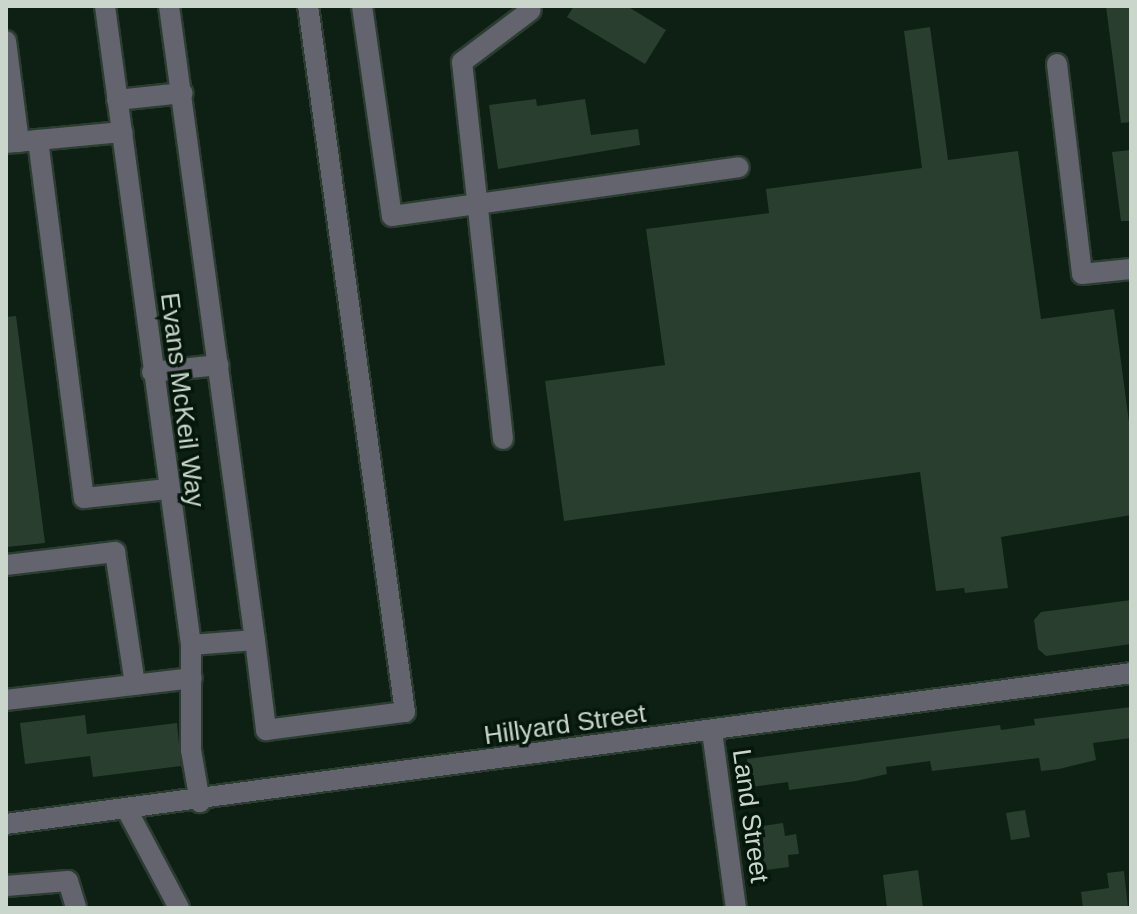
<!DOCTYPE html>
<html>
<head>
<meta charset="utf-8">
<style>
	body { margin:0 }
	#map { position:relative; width:1137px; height:914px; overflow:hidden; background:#0d2013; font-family:Helvetica,sans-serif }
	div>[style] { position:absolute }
	.building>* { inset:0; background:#2a3e2f }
	.roads { filter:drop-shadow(2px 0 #2b3d31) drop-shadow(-2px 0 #2b3d31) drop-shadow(0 2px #2b3d31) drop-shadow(0 -2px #2b3d31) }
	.minor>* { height:20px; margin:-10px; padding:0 10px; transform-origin:10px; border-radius:10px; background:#63646e }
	span { translate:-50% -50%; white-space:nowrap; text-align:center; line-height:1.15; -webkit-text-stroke:7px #05170a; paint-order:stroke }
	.street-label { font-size:26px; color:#cad6cc }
	.frame { position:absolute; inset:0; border:8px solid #cad6cc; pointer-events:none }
</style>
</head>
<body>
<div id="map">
	<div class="building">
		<i style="clip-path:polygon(574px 6px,627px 6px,666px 30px,645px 64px,567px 17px)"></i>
		<i style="clip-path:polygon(1106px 6px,1131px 6px,1131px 122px,1121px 123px)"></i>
		<i style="clip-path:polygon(930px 27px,948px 160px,1018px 151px,1041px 319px,1114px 309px,1131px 437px,1131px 515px,1001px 537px,1008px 588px,965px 593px,964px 588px,936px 591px,920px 472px,564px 521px,545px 381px,665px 365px,646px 229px,769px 213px,766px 189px,922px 168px,904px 31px)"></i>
		<i style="clip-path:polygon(536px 99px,537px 106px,585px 99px,591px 135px,638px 129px,640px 145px,498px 169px,489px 105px)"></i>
		<i style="clip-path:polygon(1131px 150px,1131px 221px,1121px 221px,1112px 152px)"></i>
		<i style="clip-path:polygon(16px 316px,45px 543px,6px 547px,6px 317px)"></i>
		<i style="clip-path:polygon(1131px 600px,1131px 644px,1046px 656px,1038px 649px,1034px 620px,1041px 612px)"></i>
		<i style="clip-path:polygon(1131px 707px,1131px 738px,1093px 743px,1096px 760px,1059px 769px,1041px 771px,1039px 758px,932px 771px,930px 761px,886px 767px,887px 774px,856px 781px,789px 790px,788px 782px,751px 787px,747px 759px,1000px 725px,1001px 730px,1035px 725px,1034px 719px)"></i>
		<i style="clip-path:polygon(85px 715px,87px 734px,177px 723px,181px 766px,93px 777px,90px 756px,25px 764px,20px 723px)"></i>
		<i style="clip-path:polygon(1025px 810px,1030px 837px,1011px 840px,1006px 813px)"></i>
		<i style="clip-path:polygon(783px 823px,785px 836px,796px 834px,799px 854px,788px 855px,789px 867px,766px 870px,754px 827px)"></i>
		<i style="clip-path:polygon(918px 870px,923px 908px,887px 908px,883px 875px)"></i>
		<i style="clip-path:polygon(1124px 871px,1128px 908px,1083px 908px,1081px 892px,1109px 888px,1107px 873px)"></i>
	</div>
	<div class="roads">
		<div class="minor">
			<i style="left:105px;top:6px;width:645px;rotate:82.33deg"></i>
			<i style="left:191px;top:645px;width:105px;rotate:90deg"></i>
			<i style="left:191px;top:750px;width:53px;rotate:80.2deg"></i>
			<i style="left:169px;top:6px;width:640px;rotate:82.28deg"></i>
			<i style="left:362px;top:6px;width:212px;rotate:81.9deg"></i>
			<i style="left:392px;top:216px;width:350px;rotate:-8deg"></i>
			<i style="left:6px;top:41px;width:102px;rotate:82.7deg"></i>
			<i style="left:1057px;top:64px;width:211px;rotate:83.2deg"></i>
			<i style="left:1082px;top:274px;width:49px;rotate:-5.8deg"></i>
			<i style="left:117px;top:100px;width:66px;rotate:-6.1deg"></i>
			<i style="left:38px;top:140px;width:361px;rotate:82.7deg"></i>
			<i style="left:84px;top:498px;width:83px;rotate:-6.2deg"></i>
			<i style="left:6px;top:143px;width:117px;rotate:-5.4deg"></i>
			<i style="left:152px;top:372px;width:67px;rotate:-6deg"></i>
			<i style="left:503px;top:439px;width:379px;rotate:-96.2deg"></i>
			<i style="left:462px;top:62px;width:86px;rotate:-37deg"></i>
			<i style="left:6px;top:565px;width:110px;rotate:-6.8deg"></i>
			<i style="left:115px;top:552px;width:134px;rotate:81.4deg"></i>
			<i style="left:191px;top:645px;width:64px;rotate:-4.5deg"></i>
			<i style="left:255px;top:640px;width:91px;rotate:83deg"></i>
			<i style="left:266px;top:730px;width:140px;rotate:-7.4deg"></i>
			<i style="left:405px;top:712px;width:713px;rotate:-97.82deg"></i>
			<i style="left:6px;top:700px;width:187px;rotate:-6.7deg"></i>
			<i style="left:712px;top:731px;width:179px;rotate:82.3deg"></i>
			<i style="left:127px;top:810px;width:111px;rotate:62deg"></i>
			<i style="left:6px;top:824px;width:1135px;rotate:-7.64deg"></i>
			<i style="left:6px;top:886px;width:62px;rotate:-4.6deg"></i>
			<i style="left:68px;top:881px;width:28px;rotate:73deg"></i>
		</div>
	</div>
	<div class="street-label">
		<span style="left:182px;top:400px;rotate:83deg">Evans McKeil Way</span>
		<span style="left:565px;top:725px;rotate:-8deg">Hillyard Street</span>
		<span style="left:750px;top:816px;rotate:82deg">Land Street</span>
	</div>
	<div class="frame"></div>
</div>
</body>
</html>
